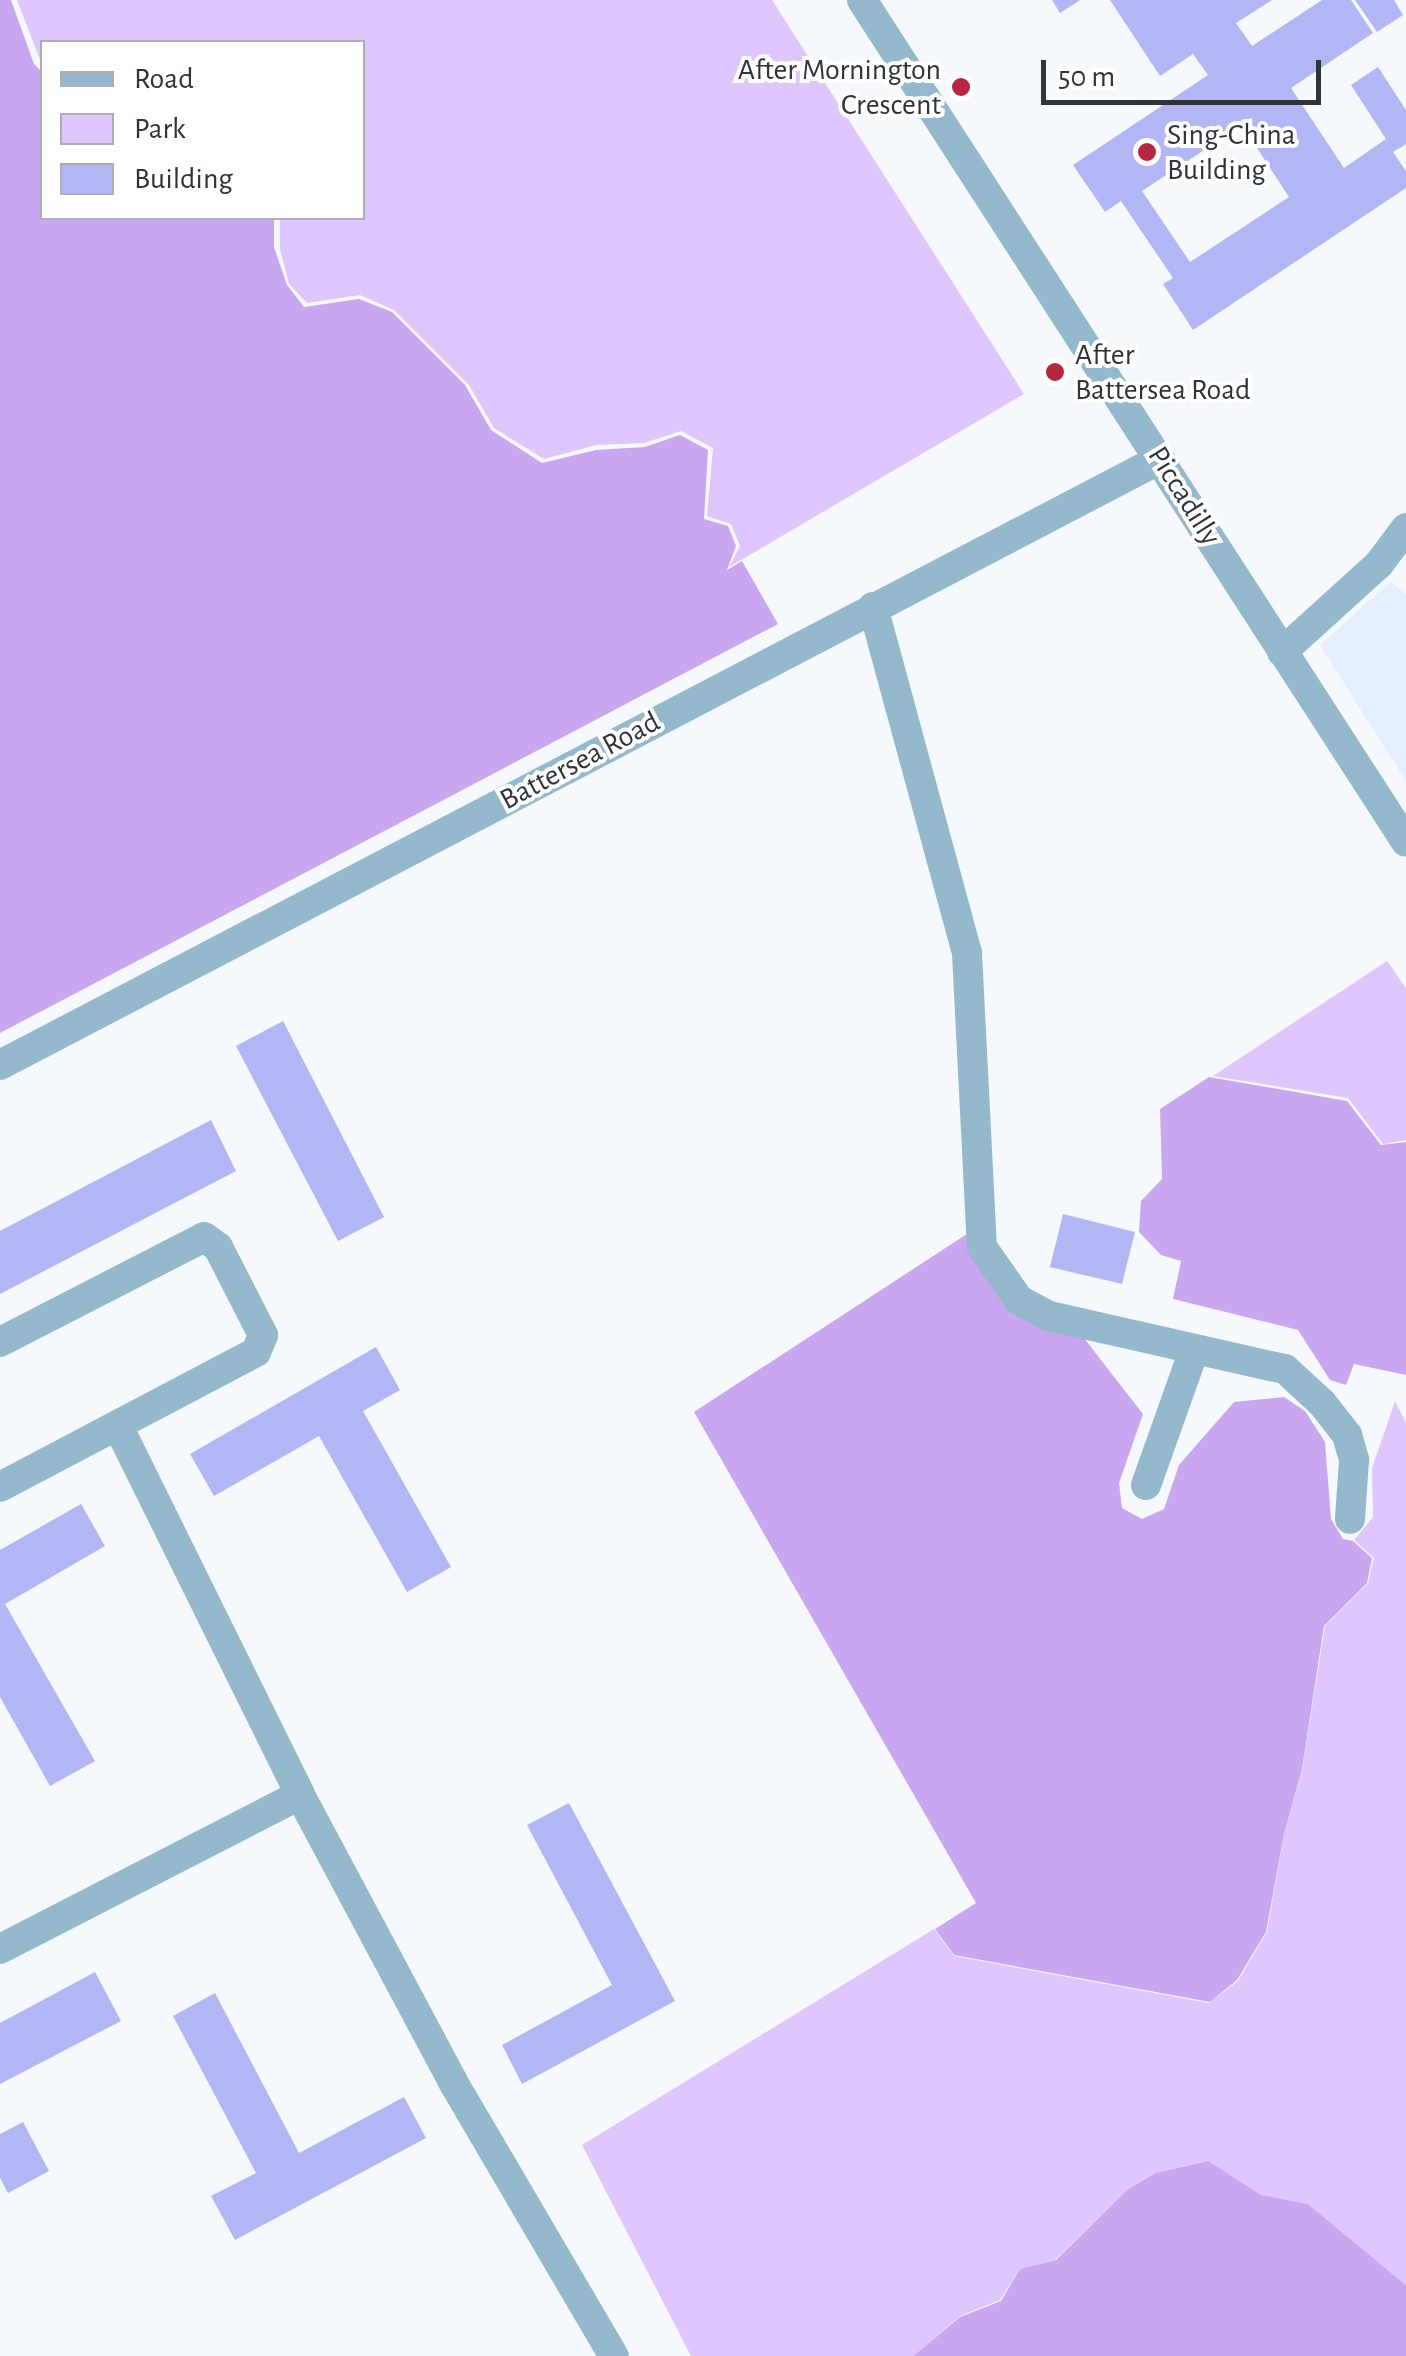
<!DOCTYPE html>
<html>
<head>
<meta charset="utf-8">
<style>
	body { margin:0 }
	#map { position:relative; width:1406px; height:2356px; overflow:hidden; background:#f5f8fc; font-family:"Alegreya Sans",sans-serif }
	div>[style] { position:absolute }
	.built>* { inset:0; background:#e4eefd }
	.green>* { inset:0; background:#dfc7fd }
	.forest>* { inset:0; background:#c8a6f0 }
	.building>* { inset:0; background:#b2b6f4 }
	.minor>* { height:30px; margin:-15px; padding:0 15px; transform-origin:15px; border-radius:15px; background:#94b8cc }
	.dots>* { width:28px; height:28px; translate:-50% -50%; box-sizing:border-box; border:5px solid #fff; border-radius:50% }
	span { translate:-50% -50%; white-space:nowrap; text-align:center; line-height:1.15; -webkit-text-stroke:8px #fff; paint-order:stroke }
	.poi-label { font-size:30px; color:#2f343b }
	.right { translate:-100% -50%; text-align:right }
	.left { translate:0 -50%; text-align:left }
	.street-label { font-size:30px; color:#2f343b }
	.legend { position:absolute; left:40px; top:40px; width:325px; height:180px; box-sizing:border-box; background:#fff; border:2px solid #acaeb1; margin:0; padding:12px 18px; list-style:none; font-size:30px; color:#2f343b }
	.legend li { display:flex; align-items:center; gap:20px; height:50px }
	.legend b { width:50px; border:2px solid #acaeb1 }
	.scale { position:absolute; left:1041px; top:60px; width:280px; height:45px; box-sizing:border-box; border:5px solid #2f343b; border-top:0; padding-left:12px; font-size:30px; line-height:35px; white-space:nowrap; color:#2f343b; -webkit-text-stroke:8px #fff; paint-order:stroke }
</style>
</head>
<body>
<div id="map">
	<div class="built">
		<i style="clip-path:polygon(1390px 582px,1406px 594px,1406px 781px,1320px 645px)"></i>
	</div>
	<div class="green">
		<i style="clip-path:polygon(17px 0,772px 0,1024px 394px,729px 567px,740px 546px,731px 524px,707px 516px,713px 448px,681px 431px,644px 443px,596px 445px,544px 459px,494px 428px,469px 385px,394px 310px,360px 295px,307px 303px,289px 284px,280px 249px,280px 218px,362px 218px,362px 42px,42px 42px,42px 65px)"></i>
		<i style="clip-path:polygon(1387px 961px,1406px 988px,1406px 1140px,1383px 1144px,1348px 1098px,1213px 1076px)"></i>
		<i style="clip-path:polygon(1395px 1401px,1406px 1423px,1406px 2285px,1308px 2204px,1260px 2195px,1207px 2161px,1154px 2173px,1128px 2189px,1055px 2260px,1020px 2269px,1000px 2300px,960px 2316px,913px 2356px,691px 2356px,582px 2145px,934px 1929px,954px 1956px,1209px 2003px,1238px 1981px,1267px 1932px,1284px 1834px,1302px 1770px,1325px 1626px,1368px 1583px,1374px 1558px,1354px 1540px,1373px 1517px,1372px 1468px)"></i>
	</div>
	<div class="forest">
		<i style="clip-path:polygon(0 0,11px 0,34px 64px,42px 72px,42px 218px,274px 218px,274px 247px,287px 285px,304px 307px,359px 299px,392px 312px,465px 385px,491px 430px,542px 463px,596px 450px,645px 447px,680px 435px,708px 450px,704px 519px,728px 526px,736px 546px,727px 570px,742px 561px,778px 624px,0 1033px)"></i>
		<i style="clip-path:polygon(1209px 1077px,1347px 1101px,1381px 1145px,1406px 1142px,1406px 1375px,1354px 1364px,1346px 1385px,1330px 1380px,1298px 1330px,1173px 1299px,1181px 1261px,1161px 1255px,1139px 1232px,1141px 1201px,1162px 1179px,1160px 1109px)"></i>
		<i style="clip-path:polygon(970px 1232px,974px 1254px,1080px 1333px,1143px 1414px,1119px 1483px,1122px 1508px,1142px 1519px,1164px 1509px,1179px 1465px,1234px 1402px,1284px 1397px,1305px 1411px,1325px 1442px,1331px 1519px,1343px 1539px,1353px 1541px,1372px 1558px,1367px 1583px,1324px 1626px,1302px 1769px,1284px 1834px,1266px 1932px,1237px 1980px,1210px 2002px,954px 1955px,935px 1929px,976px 1903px,694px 1412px)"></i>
		<i style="clip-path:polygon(1208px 2161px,1261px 2195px,1308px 2204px,1406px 2285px,1406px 2356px,913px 2356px,960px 2317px,1001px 2301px,1020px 2269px,1056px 2260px,1128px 2189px,1155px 2173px)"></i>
	</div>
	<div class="building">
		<i style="clip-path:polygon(1052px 0,1080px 0,1060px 13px)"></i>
		<i style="clip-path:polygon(evenodd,1110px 0,1272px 0,1236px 23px,1252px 46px,1322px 0,1351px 0,1373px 33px,1291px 88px,1344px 168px,1386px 139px,1351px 85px,1378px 67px,1406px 110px,1406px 144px,1393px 152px,1406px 171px,1406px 188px,1193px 330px,1163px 284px,1173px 278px,1121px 201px,1105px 212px,1073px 165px,1208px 75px,1193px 54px,1160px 76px,1110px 0,1242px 125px,1289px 197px,1190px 262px,1142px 191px,1242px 125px)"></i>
		<i style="clip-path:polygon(1355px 0,1394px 0,1403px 15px,1377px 32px)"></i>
		<i style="clip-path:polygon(283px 1021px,384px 1217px,338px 1241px,236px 1046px)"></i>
		<i style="clip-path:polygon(211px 1120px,236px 1171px,0 1294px,0 1231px)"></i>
		<i style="clip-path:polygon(1063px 1214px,1135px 1232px,1122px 1284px,1050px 1267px)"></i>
		<i style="clip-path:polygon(376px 1347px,400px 1390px,363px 1411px,451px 1567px,407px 1592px,319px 1436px,214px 1496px,190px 1454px)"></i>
		<i style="clip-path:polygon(81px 1504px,105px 1546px,5px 1604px,95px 1761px,50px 1786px,0 1697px,0 1550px)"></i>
		<i style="clip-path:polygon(569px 1803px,675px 2001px,522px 2084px,502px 2045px,612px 1985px,527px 1825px)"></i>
		<i style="clip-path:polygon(95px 1972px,121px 2021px,0 2084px,0 2023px)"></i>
		<i style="clip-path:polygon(215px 1993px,299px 2153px,404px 2097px,426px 2138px,235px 2240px,211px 2196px,256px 2173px,173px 2016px)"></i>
		<i style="clip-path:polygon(23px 2122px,49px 2171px,8px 2193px,0 2178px,0 2134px)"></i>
	</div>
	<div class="minor">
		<i style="left:862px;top:0;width:1002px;rotate:57.13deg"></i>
		<i style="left:873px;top:607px;width:359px;rotate:74.8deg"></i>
		<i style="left:967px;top:953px;width:294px;rotate:87.1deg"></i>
		<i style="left:982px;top:1247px;width:65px;rotate:55.1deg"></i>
		<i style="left:1019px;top:1300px;width:34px;rotate:28deg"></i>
		<i style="left:1049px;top:1316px;width:242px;rotate:12.7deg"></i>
		<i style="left:1285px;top:1369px;width:50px;rotate:42.6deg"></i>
		<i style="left:1322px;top:1403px;width:41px;rotate:52deg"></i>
		<i style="left:1347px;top:1435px;width:26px;rotate:74deg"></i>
		<i style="left:1354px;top:1460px;width:59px;rotate:93.9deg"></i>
		<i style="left:1282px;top:652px;width:131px;rotate:-42.2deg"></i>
		<i style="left:1379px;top:564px;width:45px;rotate:-53.1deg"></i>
		<i style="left:0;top:1065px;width:1309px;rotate:-27.58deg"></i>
		<i style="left:0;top:1342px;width:229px;rotate:-27.2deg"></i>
		<i style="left:204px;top:1237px;width:17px;rotate:36deg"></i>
		<i style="left:218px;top:1247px;width:99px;rotate:62.9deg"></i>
		<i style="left:263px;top:1335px;width:18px;rotate:112deg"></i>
		<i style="left:256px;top:1352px;width:289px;rotate:152.2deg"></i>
		<i style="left:118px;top:1426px;width:411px;rotate:63.7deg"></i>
		<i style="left:300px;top:1795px;width:325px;rotate:61.9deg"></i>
		<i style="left:453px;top:2082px;width:318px;rotate:59.6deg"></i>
		<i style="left:1146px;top:1485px;width:143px;rotate:-70.4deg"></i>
		<i style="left:0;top:1949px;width:337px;rotate:-27.2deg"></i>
	</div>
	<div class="dots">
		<i style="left:961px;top:87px;background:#b72540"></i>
		<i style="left:1147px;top:152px;background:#b72540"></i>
		<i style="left:1055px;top:372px;background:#b72540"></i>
	</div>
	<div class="poi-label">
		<span class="right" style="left:941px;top:87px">After Mornington<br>Crescent</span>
		<span class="left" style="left:1167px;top:152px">Sing-China<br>Building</span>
		<span class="left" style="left:1075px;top:372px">After<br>Battersea Road</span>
	</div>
	<div class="street-label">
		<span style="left:1184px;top:496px;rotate:58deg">Piccadilly</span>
		<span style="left:580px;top:761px;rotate:-28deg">Battersea Road</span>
	</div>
	<ul class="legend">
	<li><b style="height:12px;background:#94b8cc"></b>Road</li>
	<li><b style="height:28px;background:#dfc7fd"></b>Park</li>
	<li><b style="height:28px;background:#b2b6f4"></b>Building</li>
	</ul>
	<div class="scale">50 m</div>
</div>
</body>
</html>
